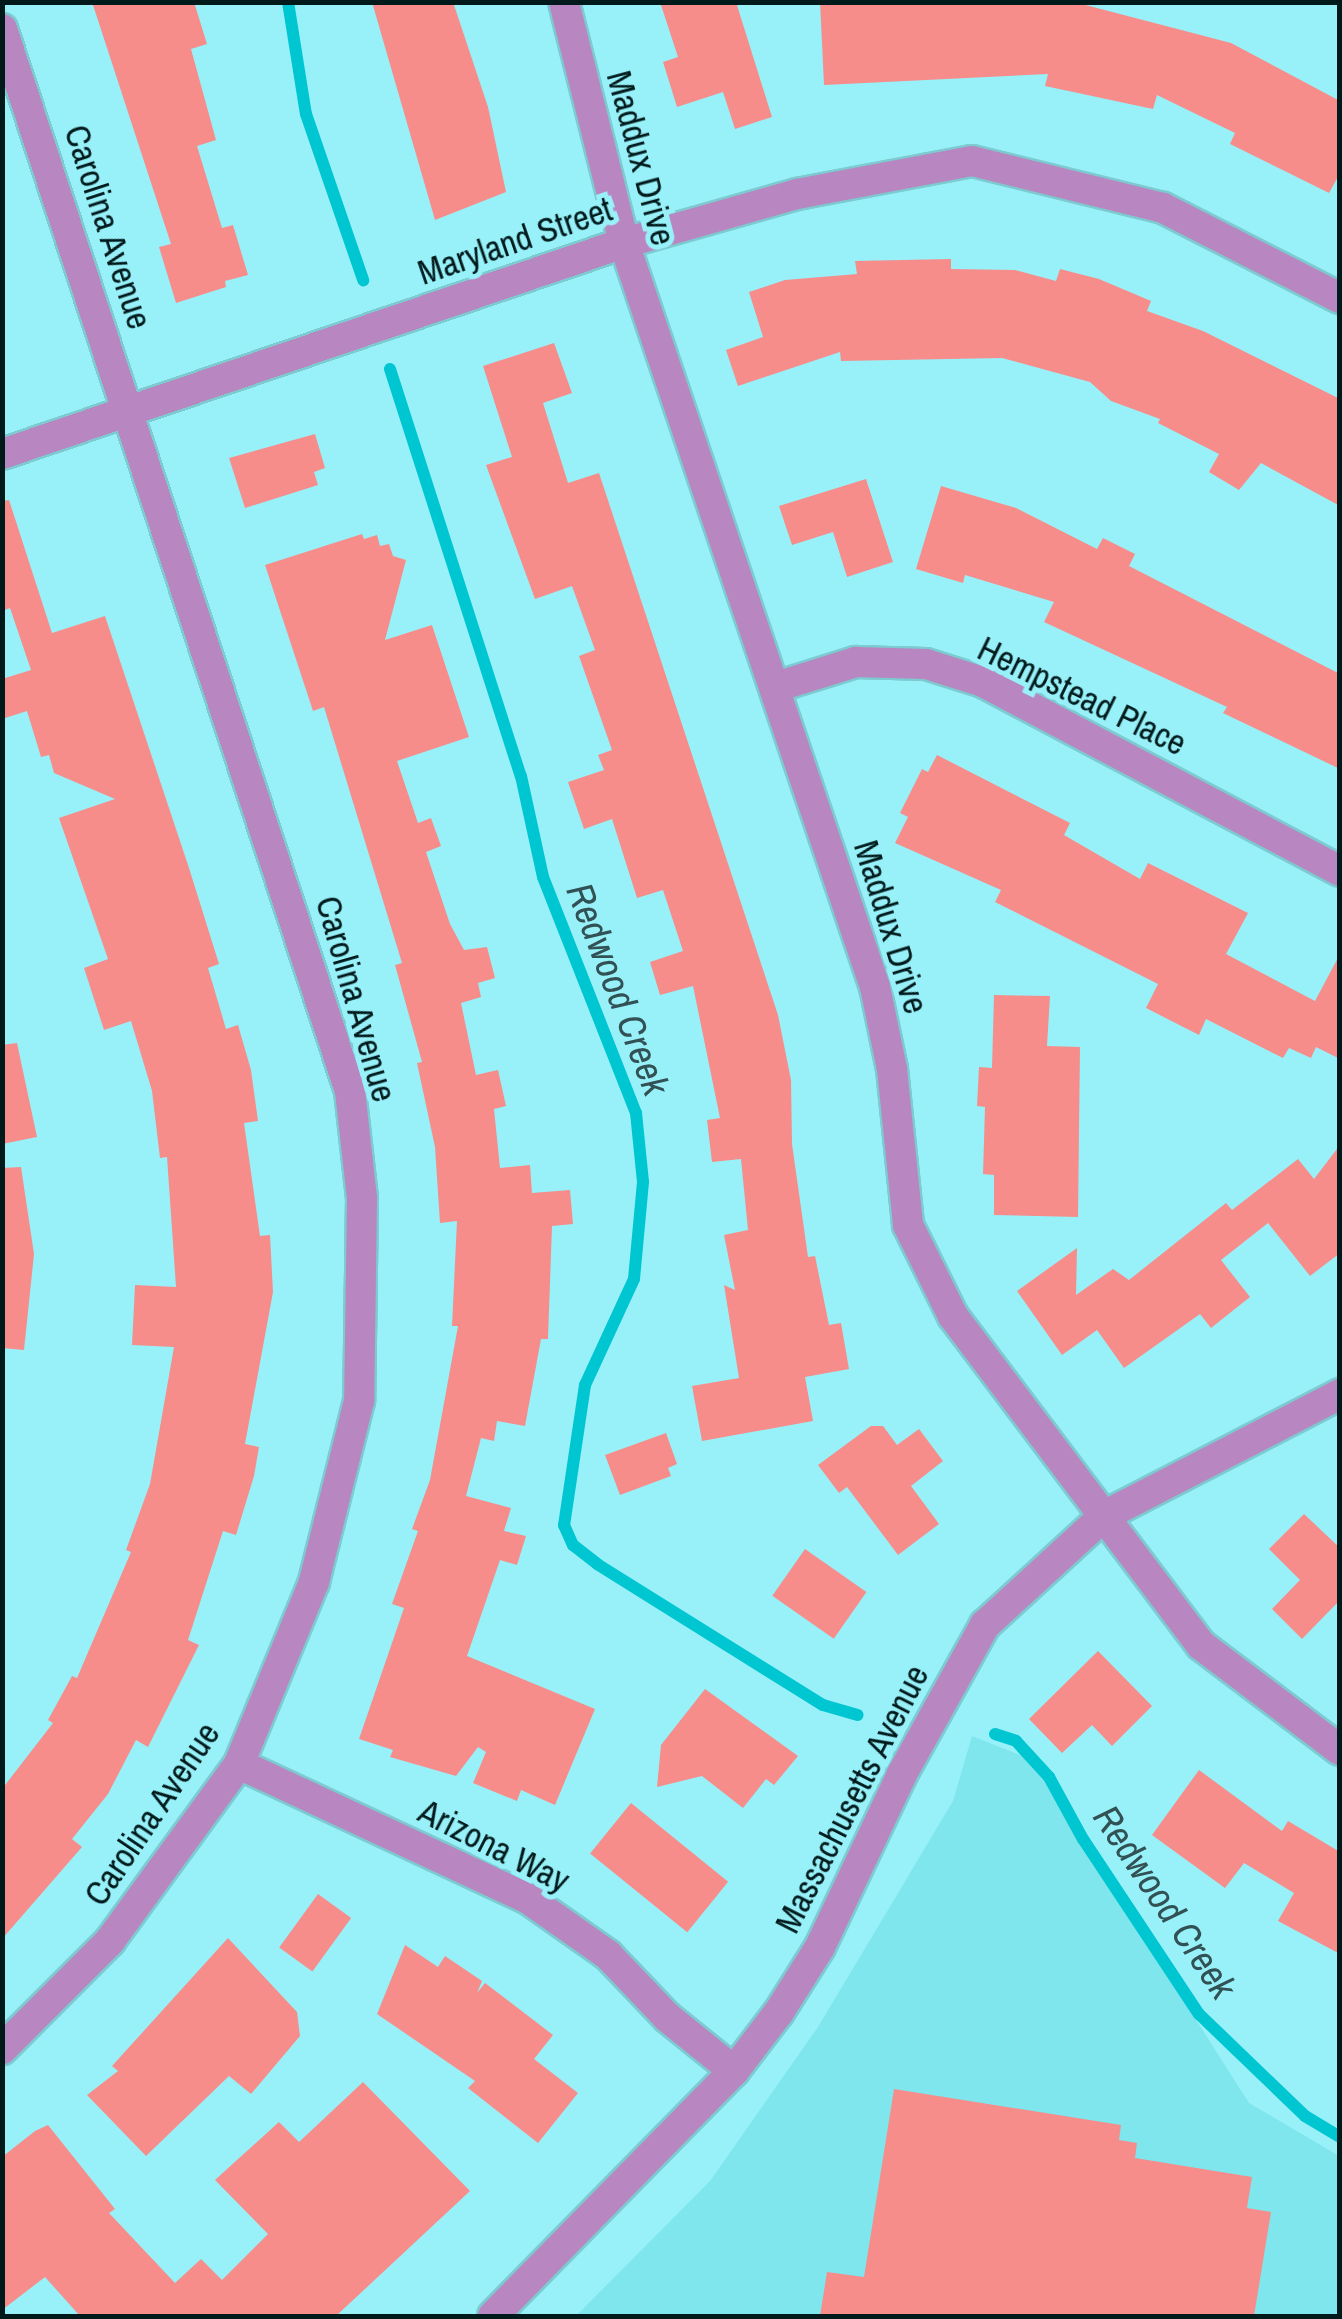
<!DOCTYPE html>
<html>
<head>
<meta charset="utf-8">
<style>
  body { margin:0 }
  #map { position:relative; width:1342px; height:2319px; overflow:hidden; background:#98f1f9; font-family:"Archivo Narrow",sans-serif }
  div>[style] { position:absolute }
  .built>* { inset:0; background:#7fe6ee }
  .stream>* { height:12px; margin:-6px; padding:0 6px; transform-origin:6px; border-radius:6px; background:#00c6d2 }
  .building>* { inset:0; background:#f68d8a; transform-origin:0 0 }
  .roads { filter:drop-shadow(2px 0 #7dcad1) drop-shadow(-2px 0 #7dcad1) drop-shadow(0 2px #7dcad1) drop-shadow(0 -2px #7dcad1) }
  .minor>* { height:30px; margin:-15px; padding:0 15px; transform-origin:15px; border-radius:15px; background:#b886c0 }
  span { translate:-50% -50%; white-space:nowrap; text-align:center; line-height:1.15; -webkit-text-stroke:10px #98f1f9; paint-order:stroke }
  .street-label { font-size:35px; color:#001a1c }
  .water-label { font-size:38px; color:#315154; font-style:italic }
  .frame { position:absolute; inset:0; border:5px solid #001a1c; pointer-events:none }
</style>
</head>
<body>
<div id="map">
  <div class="built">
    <div style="clip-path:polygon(972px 1736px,1030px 1759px,1249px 2103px,1339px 2156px,1339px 2316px,576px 2316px,710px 2181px,818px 2027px,953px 1801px)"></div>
  </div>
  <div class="stream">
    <div style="left:288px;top:2px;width:113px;rotate:80.9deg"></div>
    <div style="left:306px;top:114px;width:176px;rotate:71deg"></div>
    <div style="left:390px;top:369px;width:428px;rotate:72.2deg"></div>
    <div style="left:521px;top:776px;width:103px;rotate:77.7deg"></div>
    <div style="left:543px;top:877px;width:254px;rotate:68.5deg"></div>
    <div style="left:636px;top:1113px;width:69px;rotate:84.2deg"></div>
    <div style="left:643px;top:1182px;width:97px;rotate:95.3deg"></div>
    <div style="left:634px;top:1279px;width:117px;rotate:114.8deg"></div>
    <div style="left:585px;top:1385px;width:142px;rotate:98.5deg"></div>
    <div style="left:564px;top:1525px;width:22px;rotate:66deg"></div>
    <div style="left:573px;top:1545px;width:31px;rotate:38deg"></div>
    <div style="left:597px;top:1564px;width:266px;rotate:32deg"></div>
    <div style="left:823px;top:1705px;width:36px;rotate:16deg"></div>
    <div style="left:995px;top:1734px;width:22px;rotate:18deg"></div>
    <div style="left:1016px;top:1741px;width:49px;rotate:47.5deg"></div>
    <div style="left:1049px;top:1777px;width:71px;rotate:61.3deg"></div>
    <div style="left:1083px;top:1839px;width:210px;rotate:56.5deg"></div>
    <div style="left:1199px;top:2014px;width:147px;rotate:43.9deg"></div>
    <div style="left:1305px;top:2116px;width:41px;rotate:31deg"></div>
  </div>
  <div class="building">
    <div style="clip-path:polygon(92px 2px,194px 2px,207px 44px,191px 49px,216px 140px,197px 146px,222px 228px,233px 225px,248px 275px,225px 281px,226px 287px,176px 303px,159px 247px,171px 244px)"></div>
    <div style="clip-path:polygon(372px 2px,453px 2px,488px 107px,506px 192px,435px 220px)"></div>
    <div style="clip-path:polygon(660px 2px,736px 2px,772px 117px,735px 129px,723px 92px,677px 107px,663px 62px,678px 57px)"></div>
    <div style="clip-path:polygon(820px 2px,1074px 2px,1231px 43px,1340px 101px,1340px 173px,1329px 193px,1230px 144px,1235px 133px,1157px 95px,1153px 109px,1045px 86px,1048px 74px,824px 85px)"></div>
    <div style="clip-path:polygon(951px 259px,951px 269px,1015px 270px,1056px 281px,1060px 269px,1099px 279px,1151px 301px,1147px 311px,1203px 331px,1340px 399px,1340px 506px,1261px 463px,1239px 490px,1209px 472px,1219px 454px,1158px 423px,1160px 419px,1111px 401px,1090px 382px,1002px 358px,841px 361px,840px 352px,738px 386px,726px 350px,763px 337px,749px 292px,785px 280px,857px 274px,855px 261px)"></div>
    <div style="clip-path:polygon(554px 343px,572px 393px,543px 403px,568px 483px,599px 473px,778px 1015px,791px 1080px,792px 1144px,808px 1257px,815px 1256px,829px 1325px,841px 1323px,849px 1369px,805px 1377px,813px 1421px,702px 1441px,692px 1386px,739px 1378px,724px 1285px,735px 1290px,724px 1235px,748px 1230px,741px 1159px,712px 1162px,707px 1120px,720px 1118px,693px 986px,660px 995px,650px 962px,683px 951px,663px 890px,637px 898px,612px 819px,584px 829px,568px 782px,604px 770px,598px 755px,612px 750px,579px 656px,595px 650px,572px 586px,535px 599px,486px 465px,512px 457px,483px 366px)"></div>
    <div style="clip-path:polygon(315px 434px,325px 468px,314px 472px,318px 485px,245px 508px,229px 458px)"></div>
    <div style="clip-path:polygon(866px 479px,893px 562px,847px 577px,833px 532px,792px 545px,779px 506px)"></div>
    <div style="clip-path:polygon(941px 486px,1016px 508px,1097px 549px,1103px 538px,1135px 554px,1129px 566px,1340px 674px,1340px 769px,1223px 713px,1227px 707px,1044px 622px,1054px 602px,965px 575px,963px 583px,916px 569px)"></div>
    <div style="clip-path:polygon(9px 500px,52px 633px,105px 616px,189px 868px,219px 964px,208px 968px,226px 1029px,238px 1025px,251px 1070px,258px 1121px,244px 1123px,260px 1236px,270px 1235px,273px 1292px,245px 1444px,259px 1447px,254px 1476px,236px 1535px,223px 1531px,188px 1640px,199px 1645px,148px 1747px,136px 1740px,108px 1794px,72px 1839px,82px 1847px,2px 1939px,2px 1789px,53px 1723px,48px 1720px,72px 1676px,77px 1678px,131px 1552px,126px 1550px,150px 1484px,174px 1347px,132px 1345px,135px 1285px,176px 1287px,167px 1157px,160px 1158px,152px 1091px,131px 1021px,104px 1030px,84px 968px,108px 959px,59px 818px,115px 799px,54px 773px,49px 755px,41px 757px,27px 711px,2px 719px,2px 679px,31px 670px,10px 608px,2px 611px,2px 501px)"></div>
    <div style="clip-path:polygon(362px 534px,364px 539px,377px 535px,380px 546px,389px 544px,393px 556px,406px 560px,385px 640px,432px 625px,469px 737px,397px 761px,418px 823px,431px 818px,441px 846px,426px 852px,450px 924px,464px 950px,487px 947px,495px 978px,478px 983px,481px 997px,461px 1003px,476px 1075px,498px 1070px,506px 1106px,494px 1109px,500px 1168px,530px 1165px,532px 1193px,570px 1190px,573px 1224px,552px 1226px,548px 1339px,541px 1339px,525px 1426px,497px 1421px,494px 1441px,481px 1438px,466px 1496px,511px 1508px,504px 1531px,526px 1536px,517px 1565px,500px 1560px,467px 1656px,595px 1709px,555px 1805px,521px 1790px,517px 1801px,473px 1783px,486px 1752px,478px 1747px,456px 1776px,390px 1757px,393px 1750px,359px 1739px,404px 1608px,392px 1604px,418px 1531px,412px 1529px,430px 1480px,458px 1326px,452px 1326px,457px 1221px,440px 1223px,435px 1147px,417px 1063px,422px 1062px,395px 965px,402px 963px,324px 707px,313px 711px,265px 565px)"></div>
    <div style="clip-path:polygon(937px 755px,1070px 823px,1064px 835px,1140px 879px,1148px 863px,1248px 913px,1226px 954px,1315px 1001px,1340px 954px,1340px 1059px,1316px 1047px,1311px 1058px,1289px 1048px,1283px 1058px,1206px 1019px,1199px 1035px,1146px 1008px,1158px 984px,995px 902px,1001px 890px,895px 843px,908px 817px,900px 813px,922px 769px,928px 772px)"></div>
    <div style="clip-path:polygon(994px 995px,1050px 996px,1047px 1046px,1080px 1047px,1078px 1217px,994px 1215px,994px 1175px,983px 1174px,985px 1107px,977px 1106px,979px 1067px,992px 1068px)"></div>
    <div style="clip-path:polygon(17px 1043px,37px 1137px,2px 1144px,2px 1045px)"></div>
    <div style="clip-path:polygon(1340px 1145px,1340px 1253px,1310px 1276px,1268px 1223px,1221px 1260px,1250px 1297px,1211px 1328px,1200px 1314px,1124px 1368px,1097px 1330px,1062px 1355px,1017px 1291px,1077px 1248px,1076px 1295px,1113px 1269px,1129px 1280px,1226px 1203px,1232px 1210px,1298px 1159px,1314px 1179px)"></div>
    <div style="clip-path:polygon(21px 1167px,34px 1254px,24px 1350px,2px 1348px,2px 1168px)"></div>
    <div style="clip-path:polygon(871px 1426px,883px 1426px,897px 1445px,919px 1429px,943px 1461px,911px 1486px,939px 1524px,898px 1555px,847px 1487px,839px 1493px,818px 1465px)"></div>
    <div style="clip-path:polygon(666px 1433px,677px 1464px,668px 1468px,671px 1476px,620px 1495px,605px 1455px)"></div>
    <div style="clip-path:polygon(1304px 1514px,1340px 1548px,1340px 1600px,1302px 1639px,1272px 1609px,1300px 1580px,1269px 1549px)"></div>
    <div style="left:805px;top:1549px;width:75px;height:57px;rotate:35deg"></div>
    <div style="clip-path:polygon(1098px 1651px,1152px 1706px,1112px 1746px,1092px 1725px,1062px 1753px,1029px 1719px)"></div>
    <div style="clip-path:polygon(705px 1689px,798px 1756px,774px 1785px,766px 1779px,743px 1808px,702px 1776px,657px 1787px,661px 1745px)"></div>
    <div style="clip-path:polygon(1199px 1770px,1282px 1831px,1288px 1821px,1340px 1852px,1340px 1954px,1278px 1921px,1294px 1893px,1244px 1863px,1225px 1888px,1152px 1835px)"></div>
    <div style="left:631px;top:1803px;width:125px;height:65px;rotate:39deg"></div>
    <div style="left:318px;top:1894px;width:41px;height:66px;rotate:36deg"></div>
    <div style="clip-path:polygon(228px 1938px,297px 2012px,300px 2036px,251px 2094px,229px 2076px,146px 2156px,87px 2095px,118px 2071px,112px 2066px)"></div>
    <div style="clip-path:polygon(405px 1945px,438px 1967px,445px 1956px,482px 1981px,477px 1993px,485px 1983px,553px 2035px,534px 2059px,578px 2093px,538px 2143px,468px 2088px,475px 2081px,377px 2014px)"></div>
    <div style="clip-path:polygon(363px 2082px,470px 2191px,336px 2316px,80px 2316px,45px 2277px,2px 2310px,2px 2157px,35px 2131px,48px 2125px,115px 2209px,109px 2213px,175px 2283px,201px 2259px,222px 2280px,268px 2234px,215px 2180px,279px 2122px,299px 2142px)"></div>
    <div style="clip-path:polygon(894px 2089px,1121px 2125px,1119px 2140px,1137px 2143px,1135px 2158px,1252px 2177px,1247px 2208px,1271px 2212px,1254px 2316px,820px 2316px,827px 2272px,864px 2277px)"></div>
  </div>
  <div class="roads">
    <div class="minor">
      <div style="left:564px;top:2px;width:248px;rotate:76deg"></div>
      <div style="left:624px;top:243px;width:785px;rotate:71.36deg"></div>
      <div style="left:875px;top:987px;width:84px;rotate:78.3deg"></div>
      <div style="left:892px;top:1069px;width:157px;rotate:84.1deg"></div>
      <div style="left:908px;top:1225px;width:102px;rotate:63.7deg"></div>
      <div style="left:953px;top:1316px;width:412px;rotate:53deg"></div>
      <div style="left:1201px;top:1645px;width:174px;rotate:37.1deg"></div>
      <div style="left:2px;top:29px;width:1118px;rotate:71.86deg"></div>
      <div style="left:350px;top:1091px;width:108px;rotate:83.6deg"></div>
      <div style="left:362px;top:1198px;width:203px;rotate:90.8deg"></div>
      <div style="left:359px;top:1401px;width:187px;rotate:104deg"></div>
      <div style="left:314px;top:1582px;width:197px;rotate:112.4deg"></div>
      <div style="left:239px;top:1764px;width:219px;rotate:126.1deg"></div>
      <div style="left:110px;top:1941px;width:153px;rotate:135deg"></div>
      <div style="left:2px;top:454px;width:657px;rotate:-18.74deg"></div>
      <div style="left:624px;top:243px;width:180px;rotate:-15.8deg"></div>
      <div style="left:797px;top:194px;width:178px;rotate:-10.7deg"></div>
      <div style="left:972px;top:161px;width:197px;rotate:13.8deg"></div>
      <div style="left:1163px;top:208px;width:199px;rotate:27deg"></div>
      <div style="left:776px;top:687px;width:84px;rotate:-17.4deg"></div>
      <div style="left:856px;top:662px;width:70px;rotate:1.6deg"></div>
      <div style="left:926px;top:664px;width:60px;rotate:17.5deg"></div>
      <div style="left:983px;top:682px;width:404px;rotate:27.9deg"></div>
      <div style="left:239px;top:1764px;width:318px;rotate:25deg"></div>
      <div style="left:527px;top:1898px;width:99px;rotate:35.1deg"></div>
      <div style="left:608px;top:1955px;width:86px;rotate:46.4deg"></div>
      <div style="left:667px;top:2017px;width:86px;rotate:38.9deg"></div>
      <div style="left:493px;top:2316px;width:344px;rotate:-45.5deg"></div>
      <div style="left:734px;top:2071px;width:74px;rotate:-52.7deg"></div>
      <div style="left:779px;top:2012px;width:77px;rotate:-57.8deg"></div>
      <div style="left:820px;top:1947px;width:191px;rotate:-64.6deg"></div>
      <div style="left:902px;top:1774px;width:171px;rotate:-60.9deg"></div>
      <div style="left:985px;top:1625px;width:161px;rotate:-42.5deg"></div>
      <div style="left:1104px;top:1516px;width:266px;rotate:-27.3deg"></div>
    </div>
  </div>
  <div class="street-label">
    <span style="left:641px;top:158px;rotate:75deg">Maddux Drive</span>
    <span style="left:108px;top:227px;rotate:72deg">Carolina Avenue</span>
    <span style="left:515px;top:241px;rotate:-19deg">Maryland Street</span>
    <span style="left:1082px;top:696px;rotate:26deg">Hempstead Place</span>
    <span style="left:891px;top:927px;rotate:73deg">Maddux Drive</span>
    <span style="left:356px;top:999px;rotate:74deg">Carolina Avenue</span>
    <span style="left:852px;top:1799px;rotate:-63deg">Massachusetts Avenue</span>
    <span style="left:152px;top:1814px;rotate:-56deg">Carolina Avenue</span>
    <span style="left:494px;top:1846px;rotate:27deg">Arizona Way</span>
  </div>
  <div class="water-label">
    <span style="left:618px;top:989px;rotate:69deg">Redwood Creek</span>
    <span style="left:1165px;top:1902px;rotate:56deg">Redwood Creek</span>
  </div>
  <div class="frame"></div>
</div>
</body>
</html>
